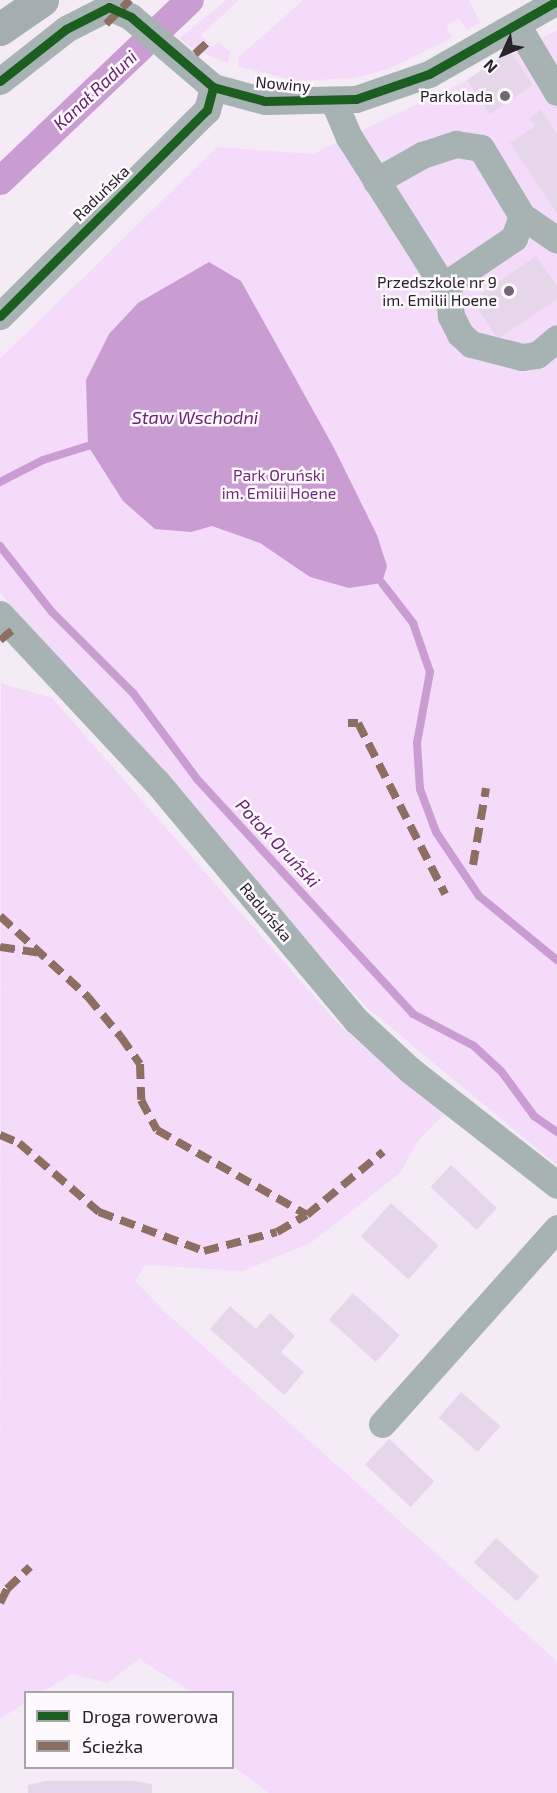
<!DOCTYPE html>
<html>
<head>
<meta charset="utf-8">
<style>
  body { margin:0 }
  #map { position:relative; width:557px; height:1793px; overflow:hidden; background:#f4ebf6; font-family:"Exo 2",sans-serif }
  div>[style] { position:absolute }
  .green>* { inset:0; background:#f4dbf9 }
  .water>* { inset:0; background:#c99cd2 }
  .stream>* { height:8px; margin:-4px; padding:0 4px; transform-origin:4px; border-radius:4px; background:#c99cd2 }
  .canal>* { height:28px; margin:-14px; padding:0 14px; transform-origin:14px; border-radius:14px; background:#c99cd2 }
  .building>* { inset:0; background:#e6d6ea; transform-origin:0 0 }
  .minor>* { height:27px; margin:-13.5px; padding:0 13.5px; transform-origin:13.5px; border-radius:13.5px; background:#a6b3b2 }
  .major>* { height:33px; margin:-16.5px; padding:0 16.5px; transform-origin:16.5px; border-radius:16.5px; background:#a4adaf }
  .quiet>* { height:8px; margin-top:-4px; transform-origin:0; background:repeating-linear-gradient(90deg,#8d6e63 0 15px,transparent 0 23px) }
  .cycleway>* { height:9px; margin:-4.5px; padding:0 4.5px; transform-origin:4.5px; border-radius:4.5px; background:#1b5e20 }
  .dots>* { width:16px; height:16px; translate:-50% -50%; box-sizing:border-box; border:3px solid #fdf9fd; border-radius:50% }
  span { translate:-50% -50%; white-space:nowrap; text-align:center; line-height:1.15; -webkit-text-stroke:5px #fdf9fd; paint-order:stroke }
  .street-label { font-size:16px; color:#282229 }
  .poi-label { font-size:16px; color:#282229 }
  .right { translate:-100% -50%; text-align:right }
  .park-label { font-size:16px; color:#722980 }
  .water-label { font-size:18px; color:#6b2179; font-style:italic }
  .legend { position:absolute; left:24px; top:1691px; width:210px; height:78px; box-sizing:border-box; background:#fdf9fd; border:2px solid #a8a3a8; margin:0; padding:8px 10px; list-style:none; font-size:18px; color:#282229 }
  .legend li { display:flex; align-items:center; gap:12px; height:30px }
  .legend b { width:30px; border:2px solid #a8a3a8 }
  .north { position:absolute; left:473px; top:24px; width:60px; height:60px; -webkit-text-stroke:4px #fdf9fd; paint-order:stroke; rotate:226deg; font-size:16px; font-weight:700; line-height:24px; text-align:center; color:#282229 }
  .north::after { content:''; display:block; margin:auto; width:21px; height:27px; background:#282229; clip-path:polygon(50% 0,100% 100%,50% 72%,0 100%) }
</style>
</head>
<body>
<div id="map">
  <div class="green">
    <div style="clip-path:polygon(226px 0,239px 0,201px 35px,212px 47px,219px 43px,230px 52px,228px 63px,191px 48px,180px 38px)"></div>
    <div style="clip-path:polygon(303px 0,469px 0,480px 23px,466px 30px,459px 18px,446px 26px,452px 38px,391px 68px,354px 78px,296px 81px,238px 66px,239px 57px)"></div>
    <div style="clip-path:polygon(557px 30px,557px 1165px,366px 1007px,0 593px,0 359px,217px 147px,313px 154px,467px 80px)"></div>
    <div style="clip-path:polygon(1px 683px,52px 698px,341px 1027px,444px 1114px,417px 1142px,400px 1173px,312px 1242px,243px 1271px,145px 1265px,135px 1281px,167px 1314px,557px 1661px,557px 1793px,269px 1793px,233px 1766px,232px 1692px,192px 1692px,139px 1659px,108px 1683px,72px 1674px,42px 1692px,26px 1692px,25px 1703px,0 1719px)"></div>
  </div>
  <div class="water">
    <div style="clip-path:polygon(209px 262px,241px 281px,333px 446px,377px 535px,387px 566px,382px 583px,349px 588px,310px 577px,260px 543px,212px 526px,191px 532px,155px 529px,123px 501px,88px 446px,86px 380px,109px 334px,138px 303px)"></div>
  </div>
  <div class="stream">
    <div style="left:0;top:482px;width:48px;rotate:-27.1deg"></div>
    <div style="left:43px;top:460px;width:47px;rotate:-17.3deg"></div>
    <div style="left:0;top:546px;width:84px;rotate:51.8deg"></div>
    <div style="left:52px;top:612px;width:115px;rotate:45deg"></div>
    <div style="left:133px;top:693px;width:107px;rotate:53.3deg"></div>
    <div style="left:197px;top:779px;width:319px;rotate:47.4deg"></div>
    <div style="left:413px;top:1014px;width:69px;rotate:27.7deg"></div>
    <div style="left:474px;top:1046px;width:37px;rotate:43deg"></div>
    <div style="left:501px;top:1071px;width:56px;rotate:53.7deg"></div>
    <div style="left:534px;top:1116px;width:28px;rotate:35deg"></div>
    <div style="left:382px;top:583px;width:51px;rotate:52.2deg"></div>
    <div style="left:413px;top:623px;width:52px;rotate:70.9deg"></div>
    <div style="left:430px;top:672px;width:72px;rotate:100.4deg"></div>
    <div style="left:417px;top:743px;width:46px;rotate:86.3deg"></div>
    <div style="left:420px;top:789px;width:46px;rotate:69.6deg"></div>
    <div style="left:436px;top:832px;width:77px;rotate:56.1deg"></div>
    <div style="left:479px;top:896px;width:101px;rotate:39.4deg"></div>
  </div>
  <div class="canal">
    <div style="left:0;top:181px;width:262px;rotate:-43.6deg"></div>
  </div>
  <div class="building">
    <div style="left:510px;top:51px;width:41px;height:52px;rotate:56deg"></div>
    <div style="clip-path:polygon(541px 110px,557px 134px,557px 213px,510px 143px,535px 126px,529px 118px)"></div>
    <div style="clip-path:polygon(536px 256px,557px 286px,557px 299px,498px 339px,472px 300px)"></div>
    <div style="left:451px;top:1165px;width:63px;height:30px;rotate:43deg"></div>
    <div style="left:391px;top:1203px;width:64px;height:45px;rotate:42deg"></div>
    <div style="left:353px;top:1293px;width:63px;height:36px;rotate:42deg"></div>
    <div style="clip-path:polygon(230px 1306px,256px 1329px,270px 1313px,295px 1336px,281px 1352px,304px 1372px,284px 1395px,210px 1329px)"></div>
    <div style="left:461px;top:1392px;width:52px;height:34px;rotate:41deg"></div>
    <div style="left:389px;top:1439px;width:62px;height:35px;rotate:43deg"></div>
    <div style="left:496px;top:1538px;width:58px;height:33px;rotate:42deg"></div>
    <div style="clip-path:polygon(46px 1781px,134px 1781px,152px 1784px,152px 1793px,28px 1793px,28px 1785px)"></div>
  </div>
  <div class="minor">
    <div style="left:517px;top:25px;width:78px;rotate:59.2deg"></div>
    <div style="left:0;top:81px;width:84px;rotate:-38.2deg"></div>
    <div style="left:66px;top:29px;width:48px;rotate:-27.1deg"></div>
    <div style="left:109px;top:7px;width:24px;rotate:24deg"></div>
    <div style="left:131px;top:17px;width:108px;rotate:40.5deg"></div>
    <div style="left:213px;top:87px;width:54px;rotate:15.1deg"></div>
    <div style="left:265px;top:101px;width:91px;rotate:-1.3deg"></div>
    <div style="left:356px;top:99px;width:77px;rotate:-18.9deg"></div>
    <div style="left:429px;top:74px;width:147px;rotate:-29.7deg"></div>
    <div style="left:334px;top:102px;width:38px;rotate:67deg"></div>
    <div style="left:349px;top:137px;width:187px;rotate:57.7deg"></div>
    <div style="left:449px;top:295px;width:21px;rotate:85deg"></div>
    <div style="left:451px;top:316px;width:20px;rotate:63deg"></div>
    <div style="left:460px;top:334px;width:15px;rotate:42deg"></div>
    <div style="left:471px;top:344px;width:53px;rotate:14.3deg"></div>
    <div style="left:522px;top:357px;width:15px;rotate:-8deg"></div>
    <div style="left:537px;top:355px;width:26px;rotate:-40deg"></div>
    <div style="left:376px;top:181px;width:53px;rotate:-29.5deg"></div>
    <div style="left:422px;top:155px;width:36px;rotate:-18deg"></div>
    <div style="left:456px;top:144px;width:25px;rotate:9deg"></div>
    <div style="left:481px;top:148px;width:79px;rotate:58.9deg"></div>
    <div style="left:522px;top:216px;width:42px;rotate:34.4deg"></div>
    <div style="left:443px;top:286px;width:86px;rotate:-34.1deg"></div>
    <div style="left:514px;top:238px;width:23px;rotate:-70deg"></div>
    <div style="left:0;top:316px;width:292px;rotate:-44.9deg"></div>
    <div style="left:207px;top:110px;width:24px;rotate:-75deg"></div>
    <div style="left:0;top:614px;width:229px;rotate:47deg"></div>
    <div style="left:156px;top:781px;width:312px;rotate:50.1deg"></div>
    <div style="left:356px;top:1020px;width:74px;rotate:42.8deg"></div>
    <div style="left:410px;top:1070px;width:187px;rotate:38deg"></div>
    <div style="left:382px;top:1424px;width:263px;rotate:-48.2deg"></div>
  </div>
  <div class="major">
    <div style="left:0;top:29px;width:51px;rotate:-34.6deg"></div>
  </div>
  <div class="quiet">
    <div style="left:106px;top:24px;width:34px;rotate:-45deg"></div>
    <div style="left:195px;top:54px;width:21px;rotate:-43deg"></div>
    <div style="left:0;top:640px;width:18px;rotate:-38deg"></div>
    <div style="left:348px;top:723px;width:10px"></div>
    <div style="left:358px;top:723px;width:192px;rotate:63deg"></div>
    <div style="left:473px;top:865px;width:78px;rotate:-80.4deg"></div>
    <div style="left:0;top:916px;width:120px;rotate:42.6deg"></div>
    <div style="left:88px;top:997px;width:52px;rotate:50.5deg"></div>
    <div style="left:121px;top:1037px;width:33px;rotate:55deg"></div>
    <div style="left:140px;top:1064px;width:36px;rotate:88deg"></div>
    <div style="left:141px;top:1100px;width:34px;rotate:62deg"></div>
    <div style="left:157px;top:1130px;width:172px;rotate:29.5deg"></div>
    <div style="left:0;top:947px;width:40px;rotate:8.5deg"></div>
    <div style="left:0;top:1135px;width:21px;rotate:23deg"></div>
    <div style="left:19px;top:1143px;width:106px;rotate:40.8deg"></div>
    <div style="left:99px;top:1212px;width:112px;rotate:20.4deg"></div>
    <div style="left:204px;top:1251px;width:75px;rotate:-14.6deg"></div>
    <div style="left:277px;top:1232px;width:34px;rotate:-30deg"></div>
    <div style="left:307px;top:1215px;width:99px;rotate:-39.7deg"></div>
    <div style="left:0;top:1603px;width:16px;rotate:-63deg"></div>
    <div style="left:7px;top:1589px;width:32px;rotate:-44deg"></div>
  </div>
  <div class="cycleway">
    <div style="left:0;top:81px;width:84px;rotate:-38.2deg"></div>
    <div style="left:66px;top:29px;width:48px;rotate:-27.1deg"></div>
    <div style="left:109px;top:7px;width:24px;rotate:24deg"></div>
    <div style="left:131px;top:17px;width:108px;rotate:40.5deg"></div>
    <div style="left:213px;top:87px;width:54px;rotate:15.1deg"></div>
    <div style="left:265px;top:101px;width:91px;rotate:-1.3deg"></div>
    <div style="left:356px;top:99px;width:77px;rotate:-18.9deg"></div>
    <div style="left:429px;top:74px;width:147px;rotate:-29.7deg"></div>
    <div style="left:0;top:316px;width:292px;rotate:-44.9deg"></div>
    <div style="left:207px;top:110px;width:24px;rotate:-75deg"></div>
  </div>
  <div class="dots">
    <div style="left:505px;top:96px;background:#6f6871"></div>
    <div style="left:509px;top:291px;background:#6f6871"></div>
  </div>
  <div class="street-label">
    <span style="left:283px;top:84px;rotate:5deg">Nowiny</span>
    <span style="left:101px;top:193px;rotate:-44deg">Raduńska</span>
    <span style="left:266px;top:912px;rotate:50deg">Raduńska</span>
  </div>
  <div class="poi-label">
    <span class="right" style="left:493px;top:96px">Parkolada</span>
    <span class="right" style="left:497px;top:291px">Przedszkole nr 9<br>im. Emilii Hoene</span>
  </div>
  <div class="park-label">
    <span style="left:279px;top:484px">Park Oruński<br>im. Emilii Hoene</span>
  </div>
  <div class="water-label">
    <span style="left:95px;top:90px;rotate:-43deg">Kanał Raduni</span>
    <span style="left:195px;top:417px">Staw Wschodni</span>
    <span style="left:278px;top:843px;rotate:47deg">Potok Oruński</span>
  </div>
  <ul class="legend">
  <li><b style="height:8px;background:#1b5e20"></b>Droga rowerowa</li>
  <li><b style="height:8px;background:#8d6e63"></b>Ścieżka</li>
  </ul>
  <div class="north">N</div>
</div>
</body>
</html>
